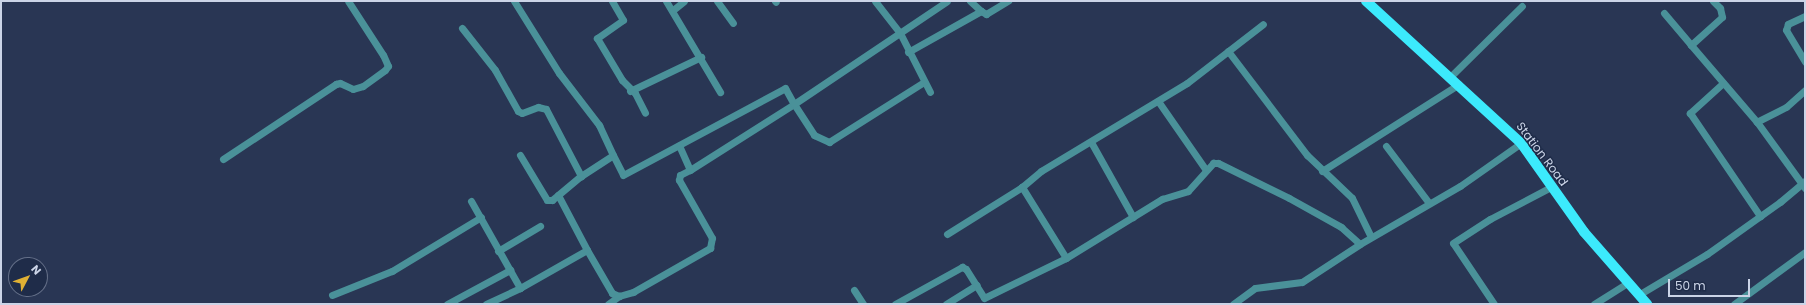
<!DOCTYPE html>
<html>
<head>
<meta charset="utf-8">
<style>
  body { margin:0 }
  #map { position:relative; width:1806px; height:305px; overflow:hidden; background:#293654; font-family:Poppins,sans-serif }
  div>[style] { position:absolute }
  .minor>* { height:7px; margin:-3.5px; padding:0 3.5px; transform-origin:3.5px; border-radius:3.5px; background:#4a9199 }
  .major>* { height:10px; margin:-5px; padding:0 5px; transform-origin:5px; border-radius:5px; background:#3ceafc }
  span { translate:-50% -50%; white-space:nowrap; text-align:center; line-height:1.15; -webkit-text-stroke:3px #1f2c49; paint-order:stroke }
  .street-label { font-size:12px; color:#cbd4e7 }
  .frame { position:absolute; inset:0; border:2px solid #cbd4e7; pointer-events:none }
  .north { position:absolute; left:8px; top:257px; width:40px; height:40px; box-sizing:border-box; background:#1f2c49; border:1px solid #646f88; border-radius:50%; rotate:49deg; font-size:11px; font-weight:700; line-height:16px; text-align:center; color:#cbd4e7 }
  .north::after { content:''; display:block; margin:auto; width:14px; height:18px; background:#e0b034; clip-path:polygon(50% 0,100% 100%,50% 72%,0 100%) }
  .scale { position:absolute; left:1668px; top:279px; width:82px; height:18px; box-sizing:border-box; border:2px solid #cbd4e7; border-top:0; padding-left:5px; font-size:12px; line-height:14px; white-space:nowrap; color:#cbd4e7; -webkit-text-stroke:3px #1f2c49; paint-order:stroke }
</style>
</head>
<body>
<div id="map">
  <div class="minor">
    <div style="left:514px;top:1px;width:85px;rotate:58deg"></div>
    <div style="left:559px;top:73px;width:66px;rotate:52.4deg"></div>
    <div style="left:599px;top:125px;width:33px;rotate:65deg"></div>
    <div style="left:612px;top:1px;width:22px;rotate:60deg"></div>
    <div style="left:623px;top:20px;width:32px;rotate:145deg"></div>
    <div style="left:597px;top:38px;width:49px;rotate:59.2deg"></div>
    <div style="left:622px;top:80px;width:18px;rotate:45deg"></div>
    <div style="left:635px;top:93px;width:22px;rotate:63deg"></div>
    <div style="left:666px;top:1px;width:106px;rotate:59.3deg"></div>
    <div style="left:717px;top:1px;width:27px;rotate:54deg"></div>
    <div style="left:775px;top:1px;width:1px;rotate:45deg"></div>
    <div style="left:875px;top:1px;width:41px;rotate:52deg"></div>
    <div style="left:900px;top:33px;width:66px;rotate:63deg"></div>
    <div style="left:970px;top:1px;width:15px;rotate:42deg"></div>
    <div style="left:1713px;top:1px;width:10px;rotate:45deg"></div>
    <div style="left:1720px;top:8px;width:9px;rotate:77deg"></div>
    <div style="left:1722px;top:17px;width:42px;rotate:137.9deg"></div>
    <div style="left:1691px;top:45px;width:101px;rotate:49.4deg"></div>
    <div style="left:673px;top:10px;width:14px;rotate:-39deg"></div>
    <div style="left:1664px;top:13px;width:42px;rotate:49.8deg"></div>
    <div style="left:1805px;top:16px;width:19px;rotate:155deg"></div>
    <div style="left:1788px;top:24px;width:6px;rotate:108deg"></div>
    <div style="left:1786px;top:30px;width:37px;rotate:59deg"></div>
    <div style="left:462px;top:28px;width:53px;rotate:51.8deg"></div>
    <div style="left:495px;top:70px;width:47px;rotate:60.7deg"></div>
    <div style="left:518px;top:111px;width:4px;rotate:27deg"></div>
    <div style="left:522px;top:113px;width:17px;rotate:-21deg"></div>
    <div style="left:538px;top:107px;width:8px;rotate:14deg"></div>
    <div style="left:546px;top:109px;width:76px;rotate:62.4deg"></div>
    <div style="left:1228px;top:51px;width:131px;rotate:52.8deg"></div>
    <div style="left:1307px;top:155px;width:62px;rotate:43.7deg"></div>
    <div style="left:1352px;top:198px;width:43px;rotate:64deg"></div>
    <div style="left:908px;top:52px;width:84px;rotate:-29.3deg"></div>
    <div style="left:981px;top:11px;width:6px;rotate:31deg"></div>
    <div style="left:986px;top:14px;width:26px;rotate:-31deg"></div>
    <div style="left:1450px;top:77px;width:101px;rotate:-44.6deg"></div>
    <div style="left:1723px;top:83px;width:45px;rotate:137.7deg"></div>
    <div style="left:1690px;top:113px;width:125px;rotate:55.8deg"></div>
    <div style="left:1805px;top:90px;width:25px;rotate:138deg"></div>
    <div style="left:1786px;top:107px;width:33px;rotate:153deg"></div>
    <div style="left:1757px;top:122px;width:82px;rotate:54deg"></div>
    <div style="left:630px;top:91px;width:79px;rotate:-25.6deg"></div>
    <div style="left:1158px;top:101px;width:84px;rotate:55.2deg"></div>
    <div style="left:1091px;top:142px;width:86px;rotate:60.8deg"></div>
    <div style="left:1386px;top:146px;width:71px;rotate:53deg"></div>
    <div style="left:520px;top:155px;width:52px;rotate:59deg"></div>
    <div style="left:547px;top:200px;width:5px"></div>
    <div style="left:552px;top:200px;width:8px;rotate:-40deg"></div>
    <div style="left:223px;top:159px;width:136px;rotate:-33.6deg"></div>
    <div style="left:336px;top:84px;width:4px;rotate:-14deg"></div>
    <div style="left:340px;top:83px;width:14px;rotate:25deg"></div>
    <div style="left:353px;top:89px;width:10px;rotate:-17deg"></div>
    <div style="left:363px;top:86px;width:27px;rotate:-36deg"></div>
    <div style="left:385px;top:70px;width:5px;rotate:-53deg"></div>
    <div style="left:388px;top:66px;width:12px;rotate:-114deg"></div>
    <div style="left:383px;top:55px;width:64px;rotate:-122.9deg"></div>
    <div style="left:690px;top:170px;width:123px;rotate:-32.4deg"></div>
    <div style="left:794px;top:104px;width:37px;rotate:57deg"></div>
    <div style="left:814px;top:135px;width:17px;rotate:25deg"></div>
    <div style="left:829px;top:142px;width:112px;rotate:-32.3deg"></div>
    <div style="left:1322px;top:171px;width:162px;rotate:-32.4deg"></div>
    <div style="left:471px;top:201px;width:100px;rotate:60.6deg"></div>
    <div style="left:947px;top:234px;width:89px;rotate:-32.1deg"></div>
    <div style="left:587px;top:250px;width:50px;rotate:59.8deg"></div>
    <div style="left:612px;top:293px;width:8px;rotate:23deg"></div>
    <div style="left:619px;top:296px;width:15px;rotate:-16deg"></div>
    <div style="left:633px;top:292px;width:89px;rotate:-29.7deg"></div>
    <div style="left:710px;top:248px;width:10px;rotate:-79deg"></div>
    <div style="left:712px;top:238px;width:67px;rotate:-119.6deg"></div>
    <div style="left:679px;top:180px;width:5px;rotate:-79deg"></div>
    <div style="left:680px;top:175px;width:11px;rotate:-27deg"></div>
    <div style="left:690px;top:170px;width:27px;rotate:-114deg"></div>
    <div style="left:498px;top:251px;width:49px;rotate:-30.8deg"></div>
    <div style="left:1066px;top:258px;width:84px;rotate:-121.8deg"></div>
    <div style="left:1022px;top:187px;width:25px;rotate:-40deg"></div>
    <div style="left:1041px;top:171px;width:170px;rotate:-31.1deg"></div>
    <div style="left:1187px;top:83px;width:96px;rotate:-37.8deg"></div>
    <div style="left:854px;top:290px;width:17px;rotate:57deg"></div>
    <div style="left:1640px;top:294px;width:78px;rotate:-30.8deg"></div>
    <div style="left:1707px;top:254px;width:90px;rotate:-35.5deg"></div>
    <div style="left:1780px;top:202px;width:33px;rotate:-40deg"></div>
    <div style="left:332px;top:295px;width:65px;rotate:-21.8deg"></div>
    <div style="left:392px;top:271px;width:104px;rotate:-31.2deg"></div>
    <div style="left:447px;top:304px;width:72px;rotate:-28.4deg"></div>
    <div style="left:486px;top:304px;width:38px;rotate:-25deg"></div>
    <div style="left:520px;top:288px;width:77px;rotate:-29.6deg"></div>
    <div style="left:587px;top:250px;width:62px;rotate:-117.8deg"></div>
    <div style="left:558px;top:195px;width:30px;rotate:-40deg"></div>
    <div style="left:581px;top:176px;width:38px;rotate:-33deg"></div>
    <div style="left:613px;top:155px;width:22px;rotate:63deg"></div>
    <div style="left:623px;top:175px;width:184px;rotate:-28.2deg"></div>
    <div style="left:785px;top:88px;width:18px;rotate:61deg"></div>
    <div style="left:794px;top:104px;width:184px;rotate:-33.9deg"></div>
    <div style="left:608px;top:304px;width:14px;rotate:-36deg"></div>
    <div style="left:895px;top:304px;width:77px;rotate:-28.9deg"></div>
    <div style="left:962px;top:267px;width:4px;rotate:27deg"></div>
    <div style="left:966px;top:269px;width:19px;rotate:58deg"></div>
    <div style="left:946px;top:304px;width:36px;rotate:-32deg"></div>
    <div style="left:976px;top:285px;width:15px;rotate:58deg"></div>
    <div style="left:984px;top:298px;width:91px;rotate:-26deg"></div>
    <div style="left:1066px;top:258px;width:113px;rotate:-31.6deg"></div>
    <div style="left:1162px;top:199px;width:27px;rotate:-17deg"></div>
    <div style="left:1188px;top:191px;width:38px;rotate:-48deg"></div>
    <div style="left:1213px;top:163px;width:5px"></div>
    <div style="left:1218px;top:163px;width:79px;rotate:26.2deg"></div>
    <div style="left:1289px;top:198px;width:60px;rotate:29.1deg"></div>
    <div style="left:1341px;top:227px;width:25px;rotate:42deg"></div>
    <div style="left:1360px;top:244px;width:116px;rotate:-30.1deg"></div>
    <div style="left:1460px;top:186px;width:75px;rotate:-35.2deg"></div>
    <div style="left:1233px;top:304px;width:27px;rotate:-36deg"></div>
    <div style="left:1255px;top:288px;width:47px;rotate:-7.3deg"></div>
    <div style="left:1302px;top:282px;width:69px;rotate:-33.2deg"></div>
    <div style="left:1494px;top:304px;width:73px;rotate:-123.9deg"></div>
    <div style="left:1453px;top:243px;width:44px;rotate:-33deg"></div>
    <div style="left:1490px;top:219px;width:69px;rotate:-27.7deg"></div>
    <div style="left:1594px;top:304px;width:41px;rotate:-32.2deg"></div>
    <div style="left:1734px;top:304px;width:88px;rotate:-36.2deg"></div>
  </div>
  <div class="major">
    <div style="left:1366px;top:1px;width:210px;rotate:42.5deg"></div>
    <div style="left:1521px;top:143px;width:109px;rotate:54.7deg"></div>
    <div style="left:1584px;top:232px;width:96px;rotate:48.8deg"></div>
  </div>
  <div class="street-label">
    <span style="left:1542px;top:154px;rotate:53deg">Station Road</span>
  </div>
  <div class="frame"></div>
  <div class="north">N</div>
  <div class="scale">50 m</div>
</div>
</body>
</html>
